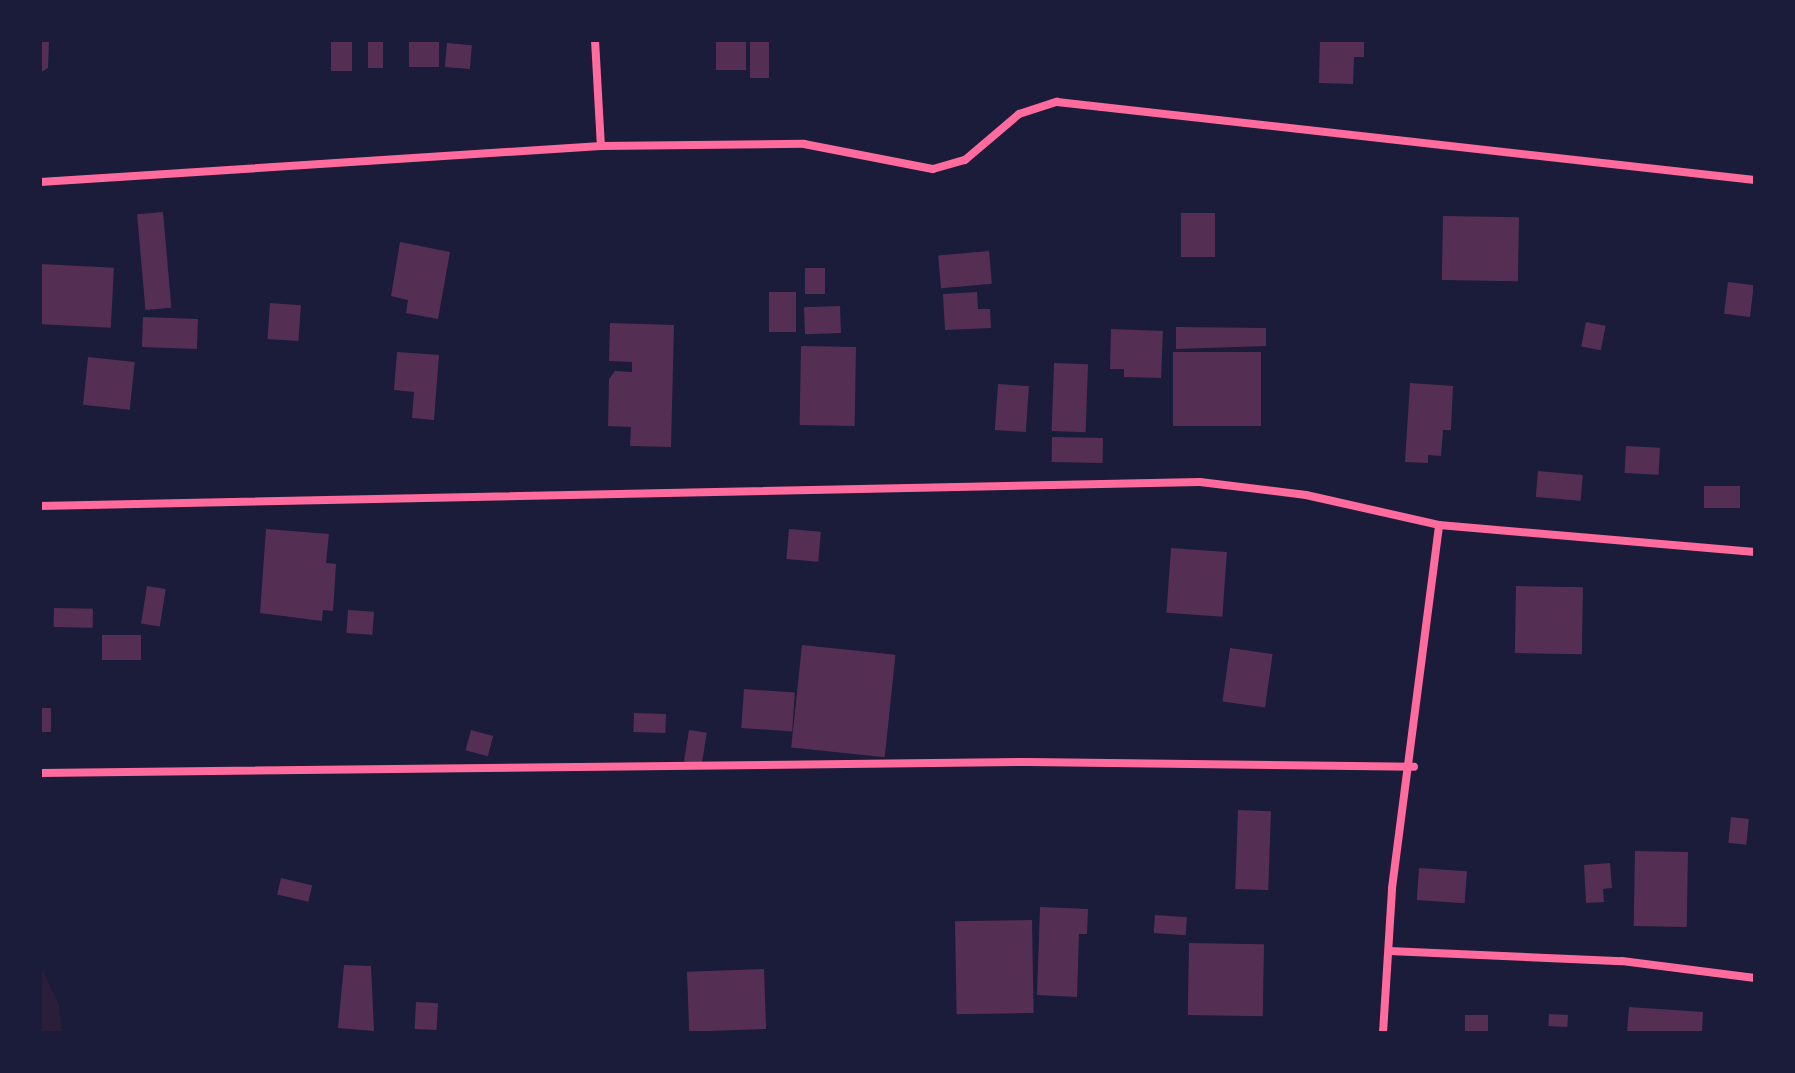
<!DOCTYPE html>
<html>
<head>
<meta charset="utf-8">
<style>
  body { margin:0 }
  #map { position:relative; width:1795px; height:1073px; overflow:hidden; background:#1b1b3a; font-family:"Exo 2",sans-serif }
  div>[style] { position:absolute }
  .green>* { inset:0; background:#2a1e3b }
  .building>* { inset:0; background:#542f53; transform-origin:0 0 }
  .minor>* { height:8px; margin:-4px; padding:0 4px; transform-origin:4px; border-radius:4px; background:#ff6b9d }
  span { translate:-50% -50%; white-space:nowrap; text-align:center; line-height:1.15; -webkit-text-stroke:6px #1b1b3a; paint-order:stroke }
  .frame { position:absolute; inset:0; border:42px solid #1b1b3a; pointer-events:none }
</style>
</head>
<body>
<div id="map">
  <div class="green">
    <div style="clip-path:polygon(40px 965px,59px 1005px,62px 1033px,40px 1033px)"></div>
  </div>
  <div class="building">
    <div style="clip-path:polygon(40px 40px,49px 40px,48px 68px,40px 73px)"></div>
    <div style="left:331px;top:40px;width:21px;height:31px"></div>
    <div style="left:368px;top:40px;width:15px;height:28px"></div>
    <div style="left:409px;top:40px;width:30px;height:27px"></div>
    <div style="left:716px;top:40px;width:30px;height:30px"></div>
    <div style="left:750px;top:40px;width:19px;height:38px"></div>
    <div style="clip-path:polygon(1320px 40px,1364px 40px,1364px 57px,1354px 57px,1353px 84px,1319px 83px)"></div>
    <div style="left:447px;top:43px;width:25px;height:24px;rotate:5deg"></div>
    <div style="left:163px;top:212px;width:96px;height:26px;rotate:85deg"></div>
    <div style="left:1181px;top:213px;width:34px;height:44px"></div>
    <div style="left:1443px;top:216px;width:76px;height:64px;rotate:1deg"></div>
    <div style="clip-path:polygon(400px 242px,450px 252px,438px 319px,406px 313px,408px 300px,391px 296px)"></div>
    <div style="left:989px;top:251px;width:33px;height:51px;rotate:85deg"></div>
    <div style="left:40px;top:264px;width:74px;height:60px;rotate:3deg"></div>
    <div style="left:805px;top:268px;width:20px;height:26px"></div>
    <div style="left:1728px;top:282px;width:26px;height:32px;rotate:7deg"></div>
    <div style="left:769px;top:292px;width:27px;height:40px"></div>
    <div style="clip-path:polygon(977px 292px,978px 309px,990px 309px,991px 328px,945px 330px,943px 294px)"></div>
    <div style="left:270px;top:303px;width:31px;height:36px;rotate:4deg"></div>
    <div style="left:840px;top:306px;width:27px;height:36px;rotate:88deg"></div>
    <div style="left:143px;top:317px;width:55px;height:30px;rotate:2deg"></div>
    <div style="left:1586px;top:322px;width:20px;height:25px;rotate:11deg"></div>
    <div style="clip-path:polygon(610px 323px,674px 325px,671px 447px,630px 446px,631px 427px,608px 426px,609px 379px,615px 371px,632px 372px,632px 362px,609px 361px)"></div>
    <div style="clip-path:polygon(1176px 327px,1266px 328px,1266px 346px,1176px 349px)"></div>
    <div style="clip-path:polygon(1111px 329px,1163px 331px,1161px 378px,1124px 377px,1124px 369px,1110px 369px)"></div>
    <div style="left:801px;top:346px;width:55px;height:79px;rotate:1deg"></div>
    <div style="clip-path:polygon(397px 352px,439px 355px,434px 420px,412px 418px,414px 392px,394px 390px)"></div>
    <div style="left:1261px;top:352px;width:74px;height:88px;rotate:90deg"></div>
    <div style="left:88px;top:357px;width:47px;height:48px;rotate:6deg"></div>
    <div style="left:1054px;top:363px;width:34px;height:68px;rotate:2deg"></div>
    <div style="clip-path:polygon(1410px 383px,1453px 386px,1451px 430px,1443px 430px,1441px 456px,1428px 455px,1428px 463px,1405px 462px)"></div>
    <div style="left:998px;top:384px;width:31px;height:46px;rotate:4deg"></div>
    <div style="left:1052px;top:437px;width:51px;height:25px;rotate:1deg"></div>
    <div style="left:1626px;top:446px;width:34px;height:27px;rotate:3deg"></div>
    <div style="left:1538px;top:471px;width:45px;height:26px;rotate:5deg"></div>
    <div style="left:1704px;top:486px;width:36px;height:22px"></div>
    <div style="clip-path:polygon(266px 529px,329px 534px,326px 563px,336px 564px,333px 611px,323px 610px,322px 621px,260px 613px)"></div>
    <div style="left:789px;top:529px;width:32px;height:30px;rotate:5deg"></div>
    <div style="left:1171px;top:548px;width:56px;height:65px;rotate:4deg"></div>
    <div style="left:147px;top:586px;width:19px;height:38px;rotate:9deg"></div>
    <div style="left:1516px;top:586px;width:67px;height:67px;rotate:1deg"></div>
    <div style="left:54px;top:608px;width:39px;height:19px;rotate:1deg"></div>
    <div style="left:348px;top:610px;width:26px;height:23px;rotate:4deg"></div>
    <div style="left:102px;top:635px;width:39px;height:25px"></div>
    <div style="left:802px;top:645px;width:94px;height:103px;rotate:6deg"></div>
    <div style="left:1230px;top:648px;width:43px;height:54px;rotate:8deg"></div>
    <div style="left:744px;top:689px;width:51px;height:39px;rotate:4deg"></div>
    <div style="left:40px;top:708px;width:11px;height:24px"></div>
    <div style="left:634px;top:713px;width:32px;height:19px;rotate:2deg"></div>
    <div style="left:471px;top:730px;width:23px;height:21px;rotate:15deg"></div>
    <div style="left:689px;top:730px;width:18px;height:32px;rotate:9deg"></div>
    <div style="left:1238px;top:810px;width:33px;height:79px;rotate:2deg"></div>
    <div style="left:1731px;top:817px;width:18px;height:26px;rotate:6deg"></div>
    <div style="left:1635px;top:851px;width:53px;height:75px;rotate:1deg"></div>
    <div style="clip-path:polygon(1610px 863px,1612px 888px,1603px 889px,1604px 902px,1586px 903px,1584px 865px)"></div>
    <div style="left:1419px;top:868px;width:48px;height:32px;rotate:4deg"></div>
    <div style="left:281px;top:878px;width:32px;height:17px;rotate:13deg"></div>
    <div style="clip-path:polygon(1040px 907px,1088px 909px,1087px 934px,1079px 934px,1077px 997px,1037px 995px)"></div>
    <div style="left:1155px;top:915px;width:32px;height:18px;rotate:4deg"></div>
    <div style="left:1032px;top:920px;width:93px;height:77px;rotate:89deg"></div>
    <div style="left:1189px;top:943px;width:75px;height:72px;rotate:1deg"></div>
    <div style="clip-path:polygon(344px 965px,371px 966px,374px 1031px,338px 1028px)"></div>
    <div style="left:764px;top:969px;width:60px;height:77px;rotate:88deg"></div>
    <div style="left:416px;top:1002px;width:22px;height:27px;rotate:3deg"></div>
    <div style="clip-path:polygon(1629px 1007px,1703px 1012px,1702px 1033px,1627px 1033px)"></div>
    <div style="left:1549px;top:1014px;width:19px;height:12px;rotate:3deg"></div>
    <div style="left:1488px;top:1015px;width:18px;height:23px;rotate:90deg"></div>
  </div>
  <div class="minor">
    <div style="left:595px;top:40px;width:106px;rotate:86.8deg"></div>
    <div style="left:40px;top:182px;width:562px;rotate:-3.67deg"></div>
    <div style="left:601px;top:146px;width:203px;rotate:-0.6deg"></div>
    <div style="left:804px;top:144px;width:131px;rotate:11deg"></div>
    <div style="left:933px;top:169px;width:33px;rotate:-16deg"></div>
    <div style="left:965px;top:160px;width:71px;rotate:-40.4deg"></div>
    <div style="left:1019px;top:114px;width:40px;rotate:-18deg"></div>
    <div style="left:1057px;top:102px;width:702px;rotate:6.38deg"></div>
    <div style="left:40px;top:506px;width:1160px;rotate:-1.19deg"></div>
    <div style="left:1200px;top:482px;width:107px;rotate:7deg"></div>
    <div style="left:1306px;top:495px;width:136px;rotate:12.7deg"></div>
    <div style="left:1439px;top:525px;width:317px;rotate:4.9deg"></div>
    <div style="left:40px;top:773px;width:988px;rotate:-0.64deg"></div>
    <div style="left:1028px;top:762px;width:386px;rotate:0.7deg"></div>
    <div style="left:1389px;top:951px;width:233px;rotate:2.5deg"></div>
    <div style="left:1622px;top:961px;width:134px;rotate:7.3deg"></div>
    <div style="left:1383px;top:1033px;width:145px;rotate:-86.4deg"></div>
    <div style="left:1392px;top:888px;width:366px;rotate:-82.6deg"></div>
  </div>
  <div class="frame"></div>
</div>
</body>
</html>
